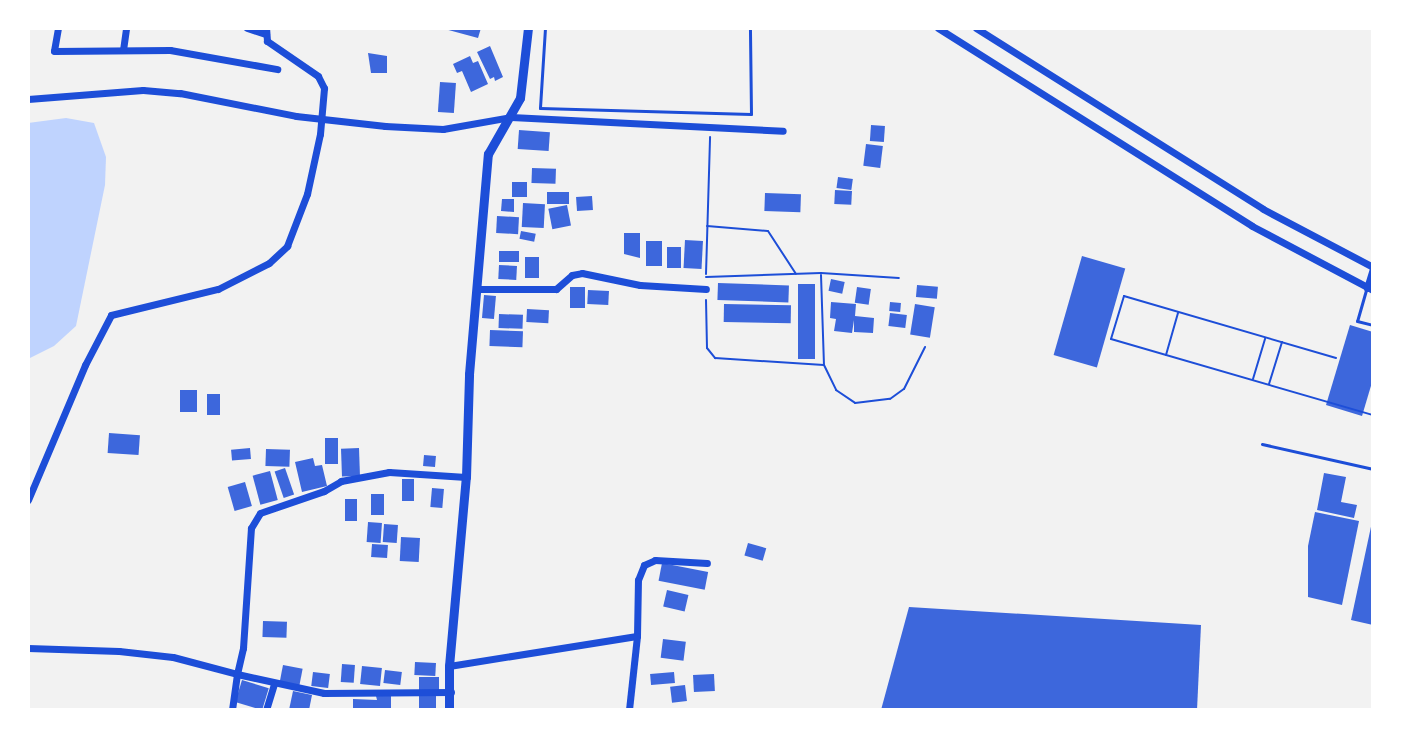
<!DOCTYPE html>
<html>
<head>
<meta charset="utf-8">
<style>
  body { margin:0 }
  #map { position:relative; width:1401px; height:738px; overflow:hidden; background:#f2f2f2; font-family:Commissioner,sans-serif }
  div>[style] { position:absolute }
  .water>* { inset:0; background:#bfd3fe }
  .building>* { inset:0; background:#3d67dc; transform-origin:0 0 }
  .path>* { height:2px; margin:-1px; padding:0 1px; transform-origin:1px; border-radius:1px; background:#1d4ed8 }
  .service>* { height:3px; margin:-1.5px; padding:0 1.5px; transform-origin:1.5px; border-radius:1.5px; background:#1d4ed8 }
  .minor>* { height:7px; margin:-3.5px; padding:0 3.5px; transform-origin:3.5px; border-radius:3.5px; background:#1d4ed8 }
  .tertiary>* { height:9px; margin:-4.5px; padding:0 4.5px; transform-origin:4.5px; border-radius:4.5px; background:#1d4ed8 }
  span { translate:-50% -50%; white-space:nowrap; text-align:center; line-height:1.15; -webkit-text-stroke:7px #fff; paint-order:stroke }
  .frame { position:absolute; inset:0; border:30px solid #fff; pointer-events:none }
</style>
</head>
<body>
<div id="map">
  <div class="water">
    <div style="clip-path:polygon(66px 118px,94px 123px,106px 157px,105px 185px,76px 326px,54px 346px,28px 359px,28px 123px)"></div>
  </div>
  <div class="building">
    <div style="clip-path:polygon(441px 28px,481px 28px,478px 38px)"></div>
    <div style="clip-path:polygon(490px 46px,503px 77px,495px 81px,494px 77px,490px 79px,477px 52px)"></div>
    <div style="clip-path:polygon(368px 53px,387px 56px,387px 73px,371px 73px)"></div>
    <div style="clip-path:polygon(470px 56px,473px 63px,478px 61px,488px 84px,471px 92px,462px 71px,457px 73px,453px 64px)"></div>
    <div style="left:440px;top:82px;width:16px;height:30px;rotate:4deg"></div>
    <div style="left:871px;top:125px;width:14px;height:16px;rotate:4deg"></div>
    <div style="left:519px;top:130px;width:31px;height:19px;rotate:4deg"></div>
    <div style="left:866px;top:144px;width:17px;height:22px;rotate:7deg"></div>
    <div style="left:532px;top:168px;width:24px;height:15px;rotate:2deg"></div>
    <div style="left:838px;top:177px;width:15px;height:11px;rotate:8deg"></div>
    <div style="left:512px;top:182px;width:15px;height:15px"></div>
    <div style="left:835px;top:190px;width:17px;height:14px;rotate:3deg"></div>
    <div style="left:547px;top:192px;width:22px;height:12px"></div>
    <div style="left:765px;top:193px;width:36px;height:18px;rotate:2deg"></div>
    <div style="left:592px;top:196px;width:14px;height:16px;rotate:86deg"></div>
    <div style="clip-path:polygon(502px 199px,514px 199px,514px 212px,501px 211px)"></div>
    <div style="left:523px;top:203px;width:22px;height:24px;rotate:3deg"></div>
    <div style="left:567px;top:205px;width:21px;height:19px;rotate:79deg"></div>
    <div style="left:497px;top:216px;width:22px;height:17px;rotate:3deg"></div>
    <div style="left:521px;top:231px;width:15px;height:8px;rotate:11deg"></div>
    <div style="clip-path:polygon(624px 233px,640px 233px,640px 258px,624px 254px)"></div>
    <div style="left:685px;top:240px;width:18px;height:28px;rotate:3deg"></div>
    <div style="left:646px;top:241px;width:16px;height:25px"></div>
    <div style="left:667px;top:247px;width:14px;height:21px"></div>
    <div style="left:499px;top:251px;width:20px;height:11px"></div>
    <div style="left:1082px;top:256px;width:45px;height:103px;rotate:16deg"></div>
    <div style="left:525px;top:257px;width:14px;height:21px"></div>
    <div style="left:499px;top:265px;width:18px;height:14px;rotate:3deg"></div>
    <div style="left:831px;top:279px;width:14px;height:12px;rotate:12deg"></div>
    <div style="left:718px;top:283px;width:71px;height:17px;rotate:2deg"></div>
    <div style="left:798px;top:284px;width:17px;height:75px"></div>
    <div style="left:917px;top:285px;width:21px;height:12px;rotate:5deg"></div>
    <div style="left:570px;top:287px;width:15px;height:21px"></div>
    <div style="left:857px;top:287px;width:14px;height:16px;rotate:8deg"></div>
    <div style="left:588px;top:290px;width:21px;height:14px;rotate:3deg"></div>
    <div style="left:484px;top:295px;width:12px;height:23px;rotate:5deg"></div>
    <div style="clip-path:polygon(831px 302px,856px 304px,855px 316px,874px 318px,873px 333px,854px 332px,854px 320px,852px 333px,834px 331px,836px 319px,830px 318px)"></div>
    <div style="left:890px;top:302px;width:11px;height:9px;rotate:5deg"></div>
    <div style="left:724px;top:304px;width:67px;height:18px;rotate:1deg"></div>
    <div style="left:915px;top:304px;width:20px;height:31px;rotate:9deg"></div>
    <div style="left:527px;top:309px;width:22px;height:13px;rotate:3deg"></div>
    <div style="left:890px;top:313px;width:17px;height:13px;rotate:7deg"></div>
    <div style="left:499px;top:314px;width:24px;height:14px;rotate:2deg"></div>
    <div style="clip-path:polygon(1350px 325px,1373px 332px,1373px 379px,1362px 416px,1326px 405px)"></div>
    <div style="left:490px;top:330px;width:33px;height:16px;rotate:2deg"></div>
    <div style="left:180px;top:390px;width:17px;height:22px"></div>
    <div style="left:207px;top:394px;width:13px;height:21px"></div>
    <div style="left:109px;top:433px;width:31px;height:20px;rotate:4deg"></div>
    <div style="left:325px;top:438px;width:13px;height:26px"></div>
    <div style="left:250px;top:448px;width:11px;height:19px;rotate:85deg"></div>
    <div style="left:359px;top:448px;width:28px;height:18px;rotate:88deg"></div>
    <div style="left:266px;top:449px;width:24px;height:17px;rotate:2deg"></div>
    <div style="left:424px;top:455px;width:12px;height:11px;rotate:5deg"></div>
    <div style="clip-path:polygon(313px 458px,315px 466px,322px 465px,327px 486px,302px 492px,295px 462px)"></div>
    <div style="left:285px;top:468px;width:28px;height:11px;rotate:71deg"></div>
    <div style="left:270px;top:471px;width:30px;height:18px;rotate:75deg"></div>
    <div style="clip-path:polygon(1324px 473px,1346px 477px,1341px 502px,1357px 505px,1354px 518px,1317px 510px)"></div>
    <div style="left:402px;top:479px;width:12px;height:22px"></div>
    <div style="left:245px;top:482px;width:25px;height:18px;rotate:74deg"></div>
    <div style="left:432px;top:488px;width:12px;height:19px;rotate:5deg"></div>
    <div style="left:371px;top:494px;width:13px;height:21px"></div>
    <div style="left:345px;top:499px;width:12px;height:22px"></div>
    <div style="clip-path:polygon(1315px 512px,1359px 521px,1342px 605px,1308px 597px,1308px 546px)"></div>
    <div style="left:368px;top:522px;width:14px;height:20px;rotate:4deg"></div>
    <div style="clip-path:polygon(1372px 522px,1373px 522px,1373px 625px,1351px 620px)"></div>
    <div style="left:384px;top:524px;width:14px;height:18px;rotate:4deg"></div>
    <div style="left:401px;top:537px;width:19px;height:24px;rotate:3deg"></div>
    <div style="left:748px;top:543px;width:19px;height:13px;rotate:16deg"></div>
    <div style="left:372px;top:544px;width:16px;height:13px;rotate:4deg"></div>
    <div style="left:662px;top:563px;width:47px;height:18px;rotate:11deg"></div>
    <div style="left:667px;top:590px;width:22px;height:17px;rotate:13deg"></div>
    <div style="clip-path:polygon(909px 607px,1201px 625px,1197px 710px,881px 710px)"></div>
    <div style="left:263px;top:621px;width:24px;height:16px;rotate:2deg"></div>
    <div style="left:663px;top:639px;width:23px;height:19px;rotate:7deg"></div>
    <div style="left:415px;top:662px;width:21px;height:13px;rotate:3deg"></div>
    <div style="left:342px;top:664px;width:13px;height:18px;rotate:4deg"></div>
    <div style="left:283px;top:665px;width:20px;height:19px;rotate:11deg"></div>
    <div style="left:362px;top:666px;width:20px;height:18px;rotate:6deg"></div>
    <div style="left:385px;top:670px;width:17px;height:13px;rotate:7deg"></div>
    <div style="left:313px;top:672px;width:17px;height:14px;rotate:7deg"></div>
    <div style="left:674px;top:672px;width:11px;height:24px;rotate:85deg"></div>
    <div style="left:714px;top:674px;width:17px;height:21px;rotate:87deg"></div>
    <div style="left:419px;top:677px;width:20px;height:14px"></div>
    <div style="left:242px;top:680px;width:28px;height:23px;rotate:17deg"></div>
    <div style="left:685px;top:685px;width:16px;height:15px;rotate:83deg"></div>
    <div style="clip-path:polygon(293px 691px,312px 695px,309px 710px,289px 710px)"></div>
    <div style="clip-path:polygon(391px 695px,391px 710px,353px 710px,353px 699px,377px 700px,376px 696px)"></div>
    <div style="left:419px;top:695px;width:17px;height:15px"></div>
  </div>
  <div class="path">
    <div style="left:707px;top:226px;width:61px;rotate:4.7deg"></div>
    <div style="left:768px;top:231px;width:51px;rotate:56.9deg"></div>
    <div style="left:706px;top:274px;width:137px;rotate:-88.3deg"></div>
    <div style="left:821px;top:275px;width:90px;rotate:88.1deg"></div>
    <div style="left:824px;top:365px;width:28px;rotate:64deg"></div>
    <div style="left:836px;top:390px;width:23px;rotate:34deg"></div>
    <div style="left:855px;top:403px;width:35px;rotate:-7deg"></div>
    <div style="left:890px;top:399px;width:17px;rotate:-36deg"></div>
    <div style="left:904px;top:389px;width:47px;rotate:-63.4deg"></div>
    <div style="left:706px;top:277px;width:115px;rotate:-2deg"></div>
    <div style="left:821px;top:273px;width:78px;rotate:3.7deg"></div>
    <div style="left:706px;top:300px;width:48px;rotate:88.8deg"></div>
    <div style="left:707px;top:348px;width:13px;rotate:51deg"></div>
    <div style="left:715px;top:358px;width:109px;rotate:3.7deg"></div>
    <div style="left:1166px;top:355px;width:44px;rotate:-74.1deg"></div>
    <div style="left:1336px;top:358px;width:221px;rotate:-163.7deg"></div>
    <div style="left:1124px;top:296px;width:45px;rotate:106.8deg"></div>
    <div style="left:1111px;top:339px;width:273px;rotate:16.2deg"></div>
    <div style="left:1253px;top:379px;width:42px;rotate:-73.3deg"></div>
    <div style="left:1269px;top:384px;width:44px;rotate:-72.8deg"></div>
  </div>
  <div class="service">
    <div style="left:545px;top:28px;width:80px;rotate:93.6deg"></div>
    <div style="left:540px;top:108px;width:211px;rotate:1.6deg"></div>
    <div style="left:751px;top:114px;width:86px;rotate:-90.7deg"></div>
    <div style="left:1366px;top:290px;width:32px;rotate:106deg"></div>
    <div style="left:1357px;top:321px;width:16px;rotate:14deg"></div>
    <div style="left:1262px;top:444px;width:114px;rotate:12.7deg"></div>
  </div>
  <div class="minor">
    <div style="left:58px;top:28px;width:23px;rotate:100deg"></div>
    <div style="left:54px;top:51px;width:116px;rotate:-0.5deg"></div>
    <div style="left:170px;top:50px;width:109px;rotate:10.1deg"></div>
    <div style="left:247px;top:28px;width:20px;rotate:18deg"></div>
    <div style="left:938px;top:28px;width:371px;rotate:32.2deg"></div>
    <div style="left:1252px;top:226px;width:137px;rotate:27.9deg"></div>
    <div style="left:976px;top:28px;width:339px;rotate:32.2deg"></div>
    <div style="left:1263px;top:209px;width:124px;rotate:27.8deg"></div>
    <div style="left:123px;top:50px;width:22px;rotate:-82deg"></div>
    <div style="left:28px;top:99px;width:115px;rotate:-4.5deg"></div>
    <div style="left:143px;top:90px;width:37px;rotate:5deg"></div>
    <div style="left:180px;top:93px;width:118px;rotate:11.2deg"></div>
    <div style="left:296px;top:116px;width:90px;rotate:6.4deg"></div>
    <div style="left:385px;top:126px;width:58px;rotate:3deg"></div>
    <div style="left:443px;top:129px;width:69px;rotate:-10deg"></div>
    <div style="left:511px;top:117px;width:272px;rotate:2.9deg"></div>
    <div style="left:1367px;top:288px;width:21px;rotate:-73deg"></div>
    <div style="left:477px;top:289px;width:79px"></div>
    <div style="left:556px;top:289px;width:21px;rotate:-41deg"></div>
    <div style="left:572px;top:275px;width:10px;rotate:-11deg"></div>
    <div style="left:582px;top:273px;width:59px;rotate:11.7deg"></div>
    <div style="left:640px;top:285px;width:66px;rotate:3.5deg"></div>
    <div style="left:28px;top:500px;width:147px;rotate:-67.1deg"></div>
    <div style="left:85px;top:365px;width:56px;rotate:-62.5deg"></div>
    <div style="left:111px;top:315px;width:110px;rotate:-13.7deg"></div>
    <div style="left:218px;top:289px;width:57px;rotate:-27deg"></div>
    <div style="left:269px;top:263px;width:25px;rotate:-43deg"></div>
    <div style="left:287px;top:246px;width:56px;rotate:-69deg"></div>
    <div style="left:307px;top:194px;width:61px;rotate:-77.8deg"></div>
    <div style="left:320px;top:134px;width:46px;rotate:-85deg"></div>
    <div style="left:324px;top:88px;width:13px;rotate:-117deg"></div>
    <div style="left:318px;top:76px;width:62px;rotate:-145.5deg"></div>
    <div style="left:267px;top:41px;width:13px;rotate:-94deg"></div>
    <div style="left:637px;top:636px;width:56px;rotate:-89deg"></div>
    <div style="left:638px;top:580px;width:16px;rotate:-68deg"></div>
    <div style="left:644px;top:565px;width:12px;rotate:-24deg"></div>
    <div style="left:655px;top:560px;width:52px;rotate:3.3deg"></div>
    <div style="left:28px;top:648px;width:91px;rotate:1.9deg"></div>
    <div style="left:119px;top:651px;width:54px;rotate:6.3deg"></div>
    <div style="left:173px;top:657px;width:66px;rotate:14.9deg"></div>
    <div style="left:237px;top:674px;width:36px;rotate:98deg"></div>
    <div style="left:449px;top:666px;width:190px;rotate:-9.1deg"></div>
    <div style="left:637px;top:636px;width:74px;rotate:96.2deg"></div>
    <div style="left:451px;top:692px;width:127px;rotate:179.5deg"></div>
    <div style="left:324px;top:693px;width:89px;rotate:-167.7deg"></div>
    <div style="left:237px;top:674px;width:27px;rotate:-77deg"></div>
    <div style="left:243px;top:648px;width:120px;rotate:-86.2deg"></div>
    <div style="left:251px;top:528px;width:17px;rotate:-59deg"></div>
    <div style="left:260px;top:513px;width:68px;rotate:-19deg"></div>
    <div style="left:324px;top:491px;width:20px;rotate:-30deg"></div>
    <div style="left:341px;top:481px;width:49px;rotate:-10.6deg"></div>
    <div style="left:389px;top:472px;width:77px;rotate:3.7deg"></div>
    <div style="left:266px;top:710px;width:27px;rotate:-73deg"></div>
  </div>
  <div class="tertiary">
    <div style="left:449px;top:710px;width:44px;rotate:-90deg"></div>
    <div style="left:449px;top:666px;width:190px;rotate:-84.9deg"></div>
    <div style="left:466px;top:477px;width:103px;rotate:-88.3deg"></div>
    <div style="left:469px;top:374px;width:221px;rotate:-85.1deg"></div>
    <div style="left:488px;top:154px;width:64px;rotate:-60.3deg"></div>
    <div style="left:520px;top:98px;width:70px;rotate:-83.5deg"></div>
  </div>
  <div class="frame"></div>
</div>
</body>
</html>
